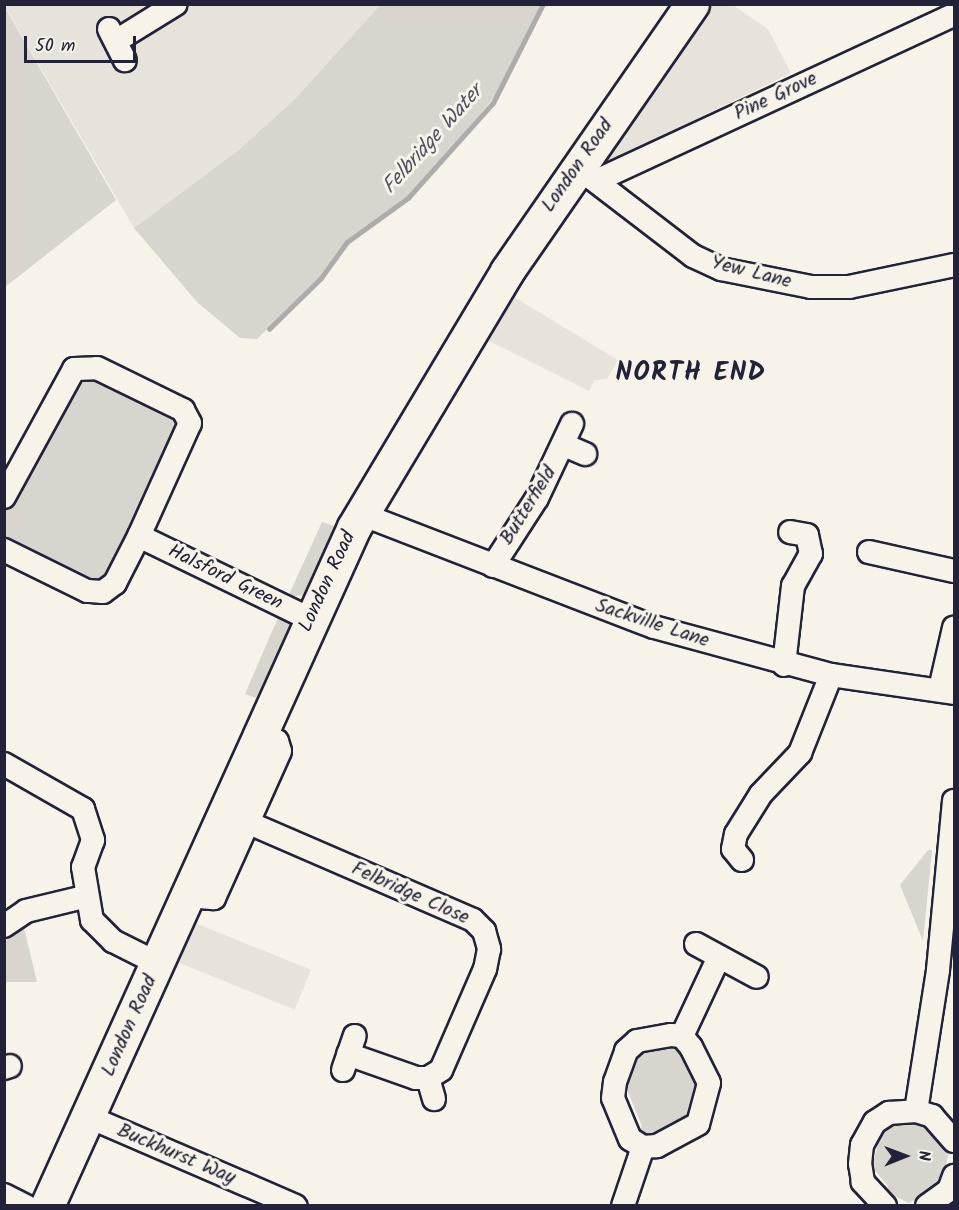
<!DOCTYPE html>
<html>
<head>
<meta charset="utf-8">
<style>
  body { margin:0 }
  #map { position:relative; width:959px; height:1210px; overflow:hidden; background:#f7f3e8; font-family:Kalam,sans-serif }
  div>[style] { position:absolute }
  .built>* { inset:0; background:#e7e3db; transform-origin:0 0 }
  .green>* { inset:0; background:#d8d5cf }
  .stream>* { height:4.5px; margin:-2.25px; padding:0 2.25px; transform-origin:2.25px; border-radius:2.25px; background:#aeabad }
  .roads { filter:drop-shadow(2px 0 #22223b) drop-shadow(-2px 0 #22223b) drop-shadow(0 2px #22223b) drop-shadow(0 -2px #22223b) }
  .minor>* { height:22px; margin:-11px; padding:0 11px; transform-origin:11px; border-radius:11px; background:#f7f3e8 }
  .highway>* { height:33px; margin:-16.5px; padding:0 16.5px; transform-origin:16.5px; border-radius:16.5px; background:#f7f3e8 }
  span { translate:-50% -50%; white-space:nowrap; text-align:center; line-height:1.15; -webkit-text-stroke:6px #f7f3e8; paint-order:stroke }
  .street-label { font-size:20px; color:#22223b }
  .water-label { font-size:21px; color:#535263; font-style:italic }
  .district-label { font-size:26px; color:#22223b; font-weight:700; letter-spacing:1.5px }
  .frame { position:absolute; inset:0; border:6px solid #22223b; pointer-events:none }
  .north { position:absolute; left:875px; top:1126px; width:60px; height:60px; -webkit-text-stroke:4px #f7f3e8; paint-order:stroke; rotate:89deg; font-size:16px; font-weight:700; line-height:24px; text-align:center; color:#22223b }
  .north::after { content:''; display:block; margin:auto; width:21px; height:27px; background:#22223b; clip-path:polygon(50% 0,100% 100%,50% 72%,0 100%) }
  .scale { position:absolute; left:24px; top:36px; width:112px; height:27px; box-sizing:border-box; border:3px solid #22223b; border-top:0; padding-left:8px; font-size:18px; line-height:21px; white-space:nowrap; color:#22223b; -webkit-text-stroke:4px #f7f3e8; paint-order:stroke }
</style>
</head>
<body>
<div id="map">
  <div class="built">
    <div style="clip-path:polygon(4px 5px,380px 5px,295px 99px,240px 149px,134px 228px)"></div>
    <div style="clip-path:polygon(711px 5px,733px 5px,768px 29px,791px 73px,605px 163px,600px 160px)"></div>
    <div style="clip-path:polygon(514px 297px,618px 360px,607px 379px,595px 380px,589px 391px,489px 341px)"></div>
    <div style="left:195px;top:923px;width:125px;height:43px;rotate:22deg"></div>
  </div>
  <div class="green">
    <div style="clip-path:polygon(380px 5px,543px 5px,506px 83px,436px 167px,400px 206px,347px 242px,321px 278px,257px 339px,240px 338px,197px 302px,134px 228px,240px 149px,295px 99px)"></div>
    <div style="clip-path:polygon(4px 6px,116px 200px,5px 287px,4px 287px)"></div>
    <div style="clip-path:polygon(85px 377px,171px 413px,178px 425px,112px 574px,85px 582px,12px 547px,5px 537px,4px 510px,68px 387px)"></div>
    <div style="clip-path:polygon(322px 522px,340px 528px,314px 586px,304px 595px,288px 597px)"></div>
    <div style="clip-path:polygon(280px 613px,291px 620px,292px 631px,256px 698px,245px 694px)"></div>
    <div style="clip-path:polygon(928px 850px,932px 850px,923px 941px,900px 885px)"></div>
    <div style="clip-path:polygon(23px 924px,37px 982px,5px 982px,5px 941px)"></div>
    <div style="clip-path:polygon(674px 1041px,707px 1083px,684px 1126px,680px 1121px,649px 1139px,638px 1132px,642px 1126px,625px 1085px,643px 1048px)"></div>
    <div style="clip-path:polygon(917px 1115px,950px 1147px,942px 1182px,909px 1203px,886px 1192px,888px 1186px,872px 1167px,882px 1129px)"></div>
  </div>
  <div class="stream">
    <div style="left:269px;top:329px;width:73px;rotate:-44.4deg"></div>
    <div style="left:321px;top:278px;width:44px;rotate:-54.2deg"></div>
    <div style="left:347px;top:242px;width:75px;rotate:-35.8deg"></div>
    <div style="left:408px;top:198px;width:127px;rotate:-48.2deg"></div>
    <div style="left:493px;top:103px;width:111px;rotate:-63.2deg"></div>
  </div>
  <div class="roads">
    <div class="minor">
      <div style="left:109px;top:29px;width:35px;rotate:63deg"></div>
      <div style="left:116px;top:41px;width:70px;rotate:-31.7deg"></div>
      <div style="left:577px;top:167px;width:146px;rotate:37.5deg"></div>
      <div style="left:693px;top:256px;width:31px;rotate:25deg"></div>
      <div style="left:721px;top:269px;width:92px;rotate:11.3deg"></div>
      <div style="left:811px;top:287px;width:38px"></div>
      <div style="left:849px;top:287px;width:107px;rotate:-11.8deg"></div>
      <div style="left:598px;top:180px;width:392px;rotate:-24.9deg"></div>
      <div style="left:564px;top:445px;width:23px;rotate:23deg"></div>
      <div style="left:4px;top:497px;width:146px;rotate:-61.3deg"></div>
      <div style="left:74px;top:369px;width:23px;rotate:-2deg"></div>
      <div style="left:97px;top:368px;width:96px;rotate:26deg"></div>
      <div style="left:183px;top:410px;width:15px;rotate:62deg"></div>
      <div style="left:190px;top:423px;width:124px;rotate:114.3deg"></div>
      <div style="left:139px;top:536px;width:53px;rotate:117.1deg"></div>
      <div style="left:115px;top:583px;width:15px;rotate:143deg"></div>
      <div style="left:103px;top:592px;width:16px;rotate:-176deg"></div>
      <div style="left:87px;top:591px;width:93px;rotate:-153.7deg"></div>
      <div style="left:361px;top:514px;width:314px;rotate:21.1deg"></div>
      <div style="left:654px;top:627px;width:183px;rotate:15.2deg"></div>
      <div style="left:831px;top:675px;width:124px;rotate:8.3deg"></div>
      <div style="left:139px;top:536px;width:190px;rotate:25.9deg"></div>
      <div style="left:869px;top:552px;width:87px;rotate:12.6deg"></div>
      <div style="left:493px;top:566px;width:81px;rotate:-57.1deg"></div>
      <div style="left:537px;top:498px;width:82px;rotate:-64.7deg"></div>
      <div style="left:784px;top:665px;width:80px;rotate:-83.5deg"></div>
      <div style="left:793px;top:586px;width:37px;rotate:-61deg"></div>
      <div style="left:811px;top:554px;width:19px;rotate:-102deg"></div>
      <div style="left:807px;top:535px;width:17px;rotate:-170deg"></div>
      <div style="left:940px;top:689px;width:63px;rotate:-77.1deg"></div>
      <div style="left:4px;top:764px;width:91px;rotate:29.7deg"></div>
      <div style="left:83px;top:809px;width:33px;rotate:72deg"></div>
      <div style="left:93px;top:840px;width:29px;rotate:110deg"></div>
      <div style="left:83px;top:867px;width:54px;rotate:80.4deg"></div>
      <div style="left:92px;top:920px;width:30px;rotate:45deg"></div>
      <div style="left:113px;top:941px;width:51px;rotate:26.6deg"></div>
      <div style="left:249px;top:823px;width:244px;rotate:23.4deg"></div>
      <div style="left:473px;top:920px;width:16px;rotate:45deg"></div>
      <div style="left:484px;top:931px;width:19px;rotate:74deg"></div>
      <div style="left:489px;top:949px;width:20px;rotate:101deg"></div>
      <div style="left:485px;top:969px;width:110px;rotate:113.5deg"></div>
      <div style="left:441px;top:1070px;width:15px;rotate:148deg"></div>
      <div style="left:428px;top:1078px;width:12px;rotate:180deg"></div>
      <div style="left:416px;top:1078px;width:72px;rotate:-160.6deg"></div>
      <div style="left:742px;top:860px;width:14px;rotate:-129deg"></div>
      <div style="left:733px;top:849px;width:15px;rotate:-79deg"></div>
      <div style="left:736px;top:834px;width:47px;rotate:-58deg"></div>
      <div style="left:761px;top:794px;width:57px;rotate:-46.4deg"></div>
      <div style="left:800px;top:753px;width:84px;rotate:-68.3deg"></div>
      <div style="left:189px;top:896px;width:25px;rotate:5deg"></div>
      <div style="left:214px;top:898px;width:161px;rotate:-65.8deg"></div>
      <div style="left:280px;top:751px;width:10px;rotate:-107deg"></div>
      <div style="left:277px;top:741px;width:21px;rotate:-157deg"></div>
      <div style="left:4px;top:926px;width:27px;rotate:-34deg"></div>
      <div style="left:26px;top:911px;width:60px;rotate:-13.6deg"></div>
      <div style="left:696px;top:944px;width:69px;rotate:28.4deg"></div>
      <div style="left:671px;top:1035px;width:11px;rotate:5deg"></div>
      <div style="left:682px;top:1036px;width:14px;rotate:51deg"></div>
      <div style="left:691px;top:1047px;width:40px;rotate:63.4deg"></div>
      <div style="left:709px;top:1083px;width:42px;rotate:105deg"></div>
      <div style="left:698px;top:1124px;width:47px;rotate:151.8deg"></div>
      <div style="left:657px;top:1146px;width:14px;rotate:176deg"></div>
      <div style="left:643px;top:1147px;width:15px;rotate:-148deg"></div>
      <div style="left:630px;top:1139px;width:44px;rotate:-112.5deg"></div>
      <div style="left:613px;top:1098px;width:16px;rotate:-83deg"></div>
      <div style="left:615px;top:1082px;width:33px;rotate:-70deg"></div>
      <div style="left:626px;top:1051px;width:15px;rotate:-42deg"></div>
      <div style="left:637px;top:1041px;width:35px;rotate:-10deg"></div>
      <div style="left:682px;top:1036px;width:85px;rotate:-64.9deg"></div>
      <div style="left:4px;top:1068px;width:6px;rotate:-18deg"></div>
      <div style="left:343px;top:1070px;width:36px;rotate:-71deg"></div>
      <div style="left:428px;top:1078px;width:22px;rotate:74deg"></div>
      <div style="left:916px;top:1111px;width:143px;rotate:-81.1deg"></div>
      <div style="left:938px;top:970px;width:170px;rotate:-84.6deg"></div>
      <div style="left:89px;top:1117px;width:225px;rotate:23.3deg"></div>
      <div style="left:4px;top:1195px;width:25px;rotate:27deg"></div>
      <div style="left:623px;top:1206px;width:62px;rotate:-71.3deg"></div>
      <div style="left:885px;top:1206px;width:33px;rotate:-133deg"></div>
      <div style="left:863px;top:1182px;width:18px;rotate:-99deg"></div>
      <div style="left:860px;top:1164px;width:19px;rotate:-84deg"></div>
      <div style="left:862px;top:1145px;width:26px;rotate:-61deg"></div>
      <div style="left:875px;top:1122px;width:17px;rotate:-33deg"></div>
      <div style="left:889px;top:1113px;width:27px;rotate:-4deg"></div>
      <div style="left:916px;top:1111px;width:17px;rotate:17deg"></div>
      <div style="left:932px;top:1116px;width:33px;rotate:49deg"></div>
      <div style="left:927px;top:1206px;width:27px;rotate:-36deg"></div>
      <div style="left:949px;top:1190px;width:15px;rotate:-70deg"></div>
    </div>
    <div class="highway">
      <div style="left:47px;top:1206px;width:745px;rotate:-65.67deg"></div>
      <div style="left:354px;top:527px;width:298px;rotate:-59.1deg"></div>
      <div style="left:507px;top:271px;width:325px;rotate:-55.3deg"></div>
    </div>
  </div>
  <div class="street-label">
    <span style="left:776px;top:97px;rotate:-25deg">Pine Grove</span>
    <span style="left:578px;top:166px;rotate:-55deg">London Road</span>
    <span style="left:751px;top:273px;rotate:14deg">Yew Lane</span>
    <span style="left:529px;top:506px;rotate:-58deg">Butterfield</span>
    <span style="left:225px;top:578px;rotate:26deg">Halsford Green</span>
    <span style="left:328px;top:582px;rotate:-65deg">London Road</span>
    <span style="left:652px;top:624px;rotate:18deg">Sackville Lane</span>
    <span style="left:410px;top:894px;rotate:24deg">Felbridge Close</span>
    <span style="left:130px;top:1026px;rotate:-66deg">London Road</span>
    <span style="left:176px;top:1155px;rotate:23deg">Buckhurst Way</span>
  </div>
  <div class="water-label">
    <span style="left:433px;top:140px;rotate:-48deg">Felbridge Water</span>
  </div>
  <div class="district-label">
    <span style="left:691px;top:374px">NORTH END</span>
  </div>
  <div class="frame"></div>
  <div class="north">N</div>
  <div class="scale">50 m</div>
</div>
</body>
</html>
